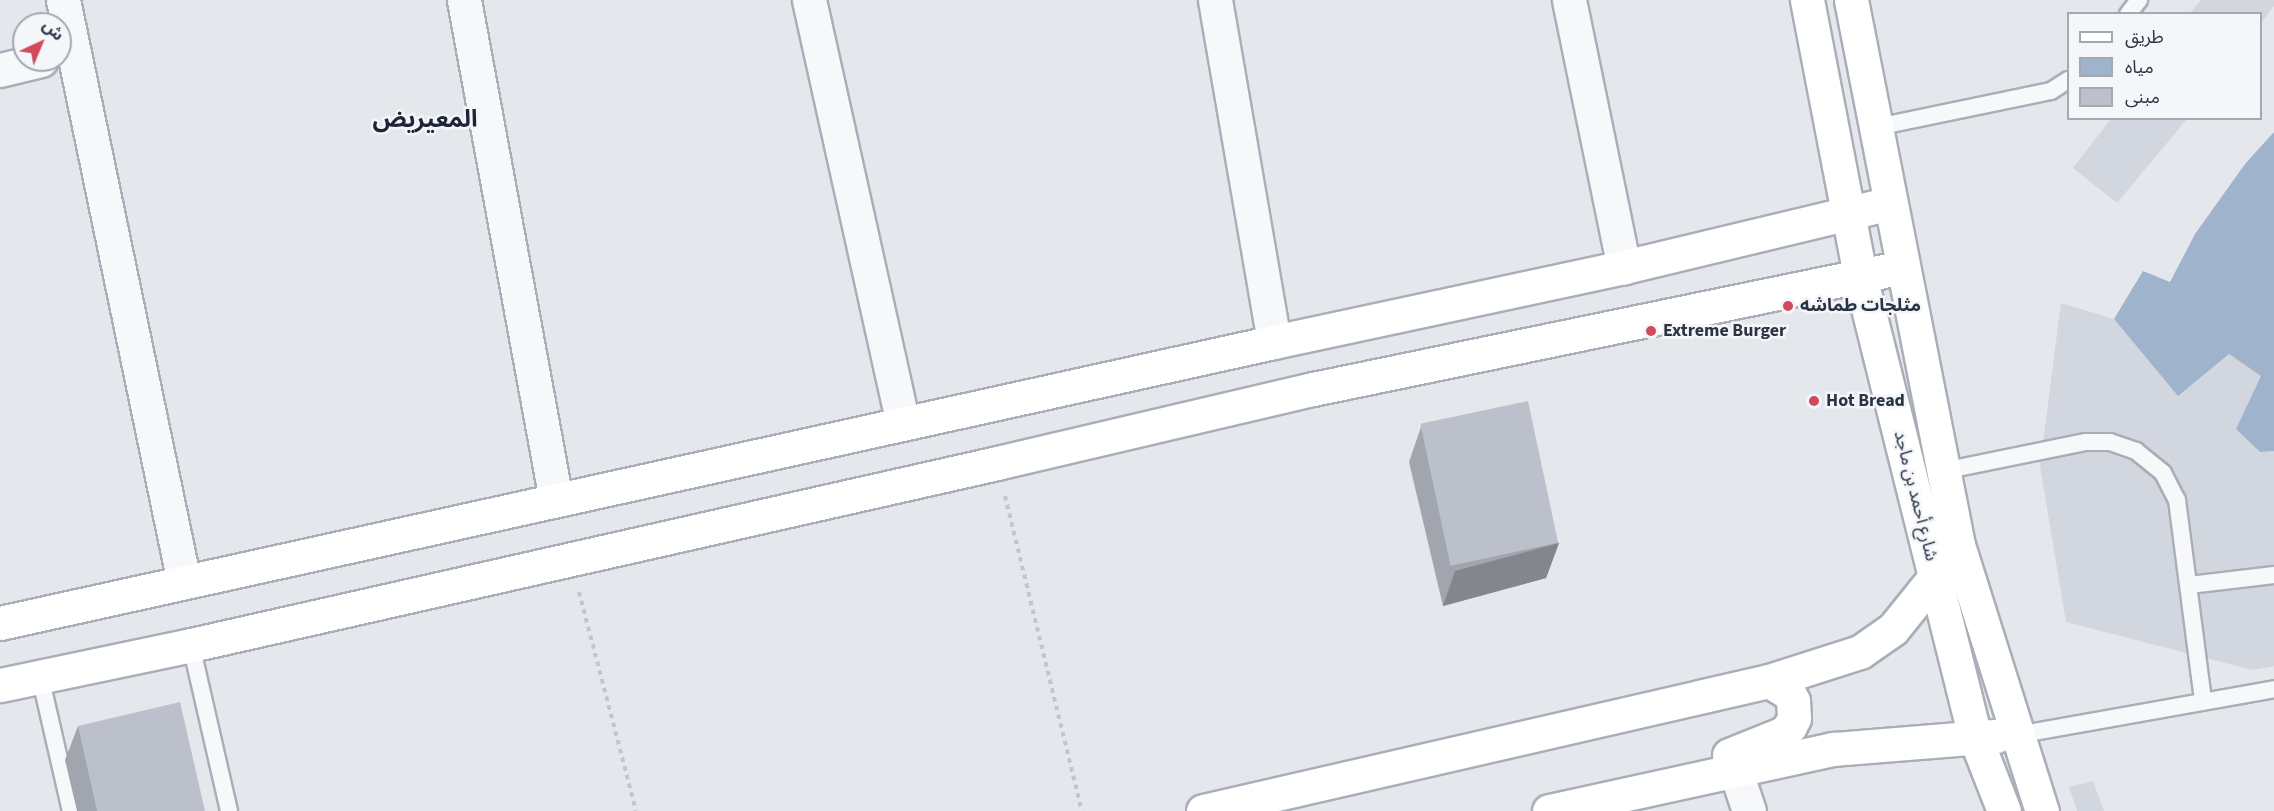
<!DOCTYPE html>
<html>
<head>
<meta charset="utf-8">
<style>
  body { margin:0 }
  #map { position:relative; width:2274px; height:811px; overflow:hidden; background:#e4e7ec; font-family:"Source Sans 3","Noto Sans Arabic",sans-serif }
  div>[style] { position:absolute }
  .built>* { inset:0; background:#d2d6de }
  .water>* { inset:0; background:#9fb4cc }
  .path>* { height:4px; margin-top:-2px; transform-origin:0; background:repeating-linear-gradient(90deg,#c2c5cb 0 4.5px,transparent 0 9px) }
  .roads { filter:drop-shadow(2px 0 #a9aeb7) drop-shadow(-2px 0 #a9aeb7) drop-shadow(0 2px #a9aeb7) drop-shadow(0 -2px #a9aeb7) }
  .lane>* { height:16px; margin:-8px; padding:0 8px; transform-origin:8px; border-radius:8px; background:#f7f8fa }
  .street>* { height:33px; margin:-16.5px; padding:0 16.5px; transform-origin:16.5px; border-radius:16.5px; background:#f7f8fa }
  .secondary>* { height:33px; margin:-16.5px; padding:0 16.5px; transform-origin:16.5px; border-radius:16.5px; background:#fff }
  .wall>* { inset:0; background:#a1a5ae }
  .shaded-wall>* { inset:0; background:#83868d }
  .building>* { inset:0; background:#bbc0ca; transform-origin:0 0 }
  .dots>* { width:16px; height:16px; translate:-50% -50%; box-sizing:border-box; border:3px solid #f4f6f9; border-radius:50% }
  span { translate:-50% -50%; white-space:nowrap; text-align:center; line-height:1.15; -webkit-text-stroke:5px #f4f6f9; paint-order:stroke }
  .poi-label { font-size:18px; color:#2b3445; font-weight:700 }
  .left { translate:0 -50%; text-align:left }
  .street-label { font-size:18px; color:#2b3445 }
  .district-label { font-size:24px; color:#1d2536; font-weight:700 }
  .legend { position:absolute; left:2067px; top:12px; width:195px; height:108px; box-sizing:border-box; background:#f4f6f9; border:2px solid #a4a8b1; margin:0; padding:8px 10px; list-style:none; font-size:18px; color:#2b3445 }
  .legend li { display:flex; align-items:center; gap:12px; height:30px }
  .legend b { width:30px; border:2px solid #a4a8b1 }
  .north { position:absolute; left:12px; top:12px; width:60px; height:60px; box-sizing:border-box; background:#f4f6f9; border:2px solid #a4a8b1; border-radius:50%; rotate:44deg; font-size:16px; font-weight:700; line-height:24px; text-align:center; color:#2b3445 }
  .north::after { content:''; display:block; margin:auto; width:21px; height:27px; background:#d1495b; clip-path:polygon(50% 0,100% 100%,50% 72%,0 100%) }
</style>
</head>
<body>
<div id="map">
  <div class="built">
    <div style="clip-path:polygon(2201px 0,2274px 0,2274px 6px,2261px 23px,2260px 14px,2190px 13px)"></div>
    <div style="clip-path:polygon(2111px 119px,2187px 119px,2117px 203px,2073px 168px)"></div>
    <div style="clip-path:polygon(2061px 303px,2114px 319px,2178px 395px,2229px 354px,2262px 376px,2236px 429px,2260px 452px,2274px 451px,2274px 666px,2253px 670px,2066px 622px,2040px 466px)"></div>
    <div style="clip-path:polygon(2093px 781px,2104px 811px,2077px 811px,2069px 787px)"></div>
  </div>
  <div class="water">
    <div style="clip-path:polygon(2274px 132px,2274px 451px,2260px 452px,2236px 429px,2261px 376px,2229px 354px,2178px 396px,2114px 319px,2143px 271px,2170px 282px,2195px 234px,2245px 164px)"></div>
  </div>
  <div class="path">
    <div style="left:1005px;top:496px;width:324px;rotate:76.3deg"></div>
    <div style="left:579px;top:592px;width:226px;rotate:75.4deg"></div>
  </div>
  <div class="roads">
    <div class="lane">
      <div style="left:2128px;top:14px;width:18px;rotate:-52deg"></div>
      <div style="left:1877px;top:127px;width:178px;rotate:-11.7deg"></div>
      <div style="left:2051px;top:91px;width:20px;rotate:-33deg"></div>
      <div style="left:1938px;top:472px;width:151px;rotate:-11.5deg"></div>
      <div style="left:2086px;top:442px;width:24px"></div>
      <div style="left:2110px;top:442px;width:28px;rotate:19deg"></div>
      <div style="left:2136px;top:451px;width:35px;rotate:39deg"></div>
      <div style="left:2163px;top:473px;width:30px;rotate:63deg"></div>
      <div style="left:2177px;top:500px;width:203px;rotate:82.6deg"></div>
      <div style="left:2189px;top:585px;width:86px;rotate:-6.7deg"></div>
      <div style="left:191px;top:645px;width:170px;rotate:77.1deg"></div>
      <div style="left:40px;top:676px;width:139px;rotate:77.1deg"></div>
      <div style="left:2017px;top:735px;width:261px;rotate:-10.1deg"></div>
    </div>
    <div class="street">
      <div style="left:63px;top:0;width:594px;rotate:78.26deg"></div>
      <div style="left:464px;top:0;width:508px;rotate:79.57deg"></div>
      <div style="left:809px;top:0;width:434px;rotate:77.5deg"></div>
      <div style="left:1215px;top:0;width:347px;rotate:80.2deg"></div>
      <div style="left:1569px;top:0;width:273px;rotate:78.4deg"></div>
      <div style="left:0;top:70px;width:42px;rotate:-13.7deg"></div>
      <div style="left:1735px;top:769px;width:44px;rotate:71.6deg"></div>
    </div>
    <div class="secondary">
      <div style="left:1807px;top:0;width:281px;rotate:79.1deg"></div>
      <div style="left:1860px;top:276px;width:475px;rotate:76deg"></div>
      <div style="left:1975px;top:737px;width:79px;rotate:68.6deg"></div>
      <div style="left:1851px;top:0;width:555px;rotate:78.89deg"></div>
      <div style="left:1958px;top:545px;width:279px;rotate:72.5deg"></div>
      <div style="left:0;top:623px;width:1305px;rotate:-12.44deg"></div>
      <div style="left:1274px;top:342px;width:358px;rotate:-12.1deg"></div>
      <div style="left:1624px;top:267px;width:274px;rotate:-13.5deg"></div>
      <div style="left:0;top:685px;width:195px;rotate:-11.8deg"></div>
      <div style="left:191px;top:645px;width:826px;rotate:-12.72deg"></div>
      <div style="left:997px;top:463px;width:325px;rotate:-13.2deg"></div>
      <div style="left:1313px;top:389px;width:602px;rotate:-11.68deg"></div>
      <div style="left:1729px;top:755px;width:59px;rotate:-21.8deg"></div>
      <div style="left:1784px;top:733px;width:9px;rotate:-49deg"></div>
      <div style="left:1790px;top:726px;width:9px;rotate:-63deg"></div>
      <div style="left:1794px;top:718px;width:17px;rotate:-93deg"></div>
      <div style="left:1793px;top:701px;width:9px;rotate:-117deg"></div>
      <div style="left:1789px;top:693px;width:23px;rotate:-149deg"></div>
      <div style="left:1203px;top:811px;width:581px;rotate:-12.94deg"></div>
      <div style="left:1769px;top:681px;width:96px;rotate:-17.7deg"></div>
      <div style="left:1860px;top:652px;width:40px;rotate:-34.9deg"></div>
      <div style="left:1893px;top:629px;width:67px;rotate:-51.1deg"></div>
      <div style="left:1935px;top:577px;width:16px;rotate:-40deg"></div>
      <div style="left:1549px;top:811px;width:291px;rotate:-12.3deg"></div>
      <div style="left:1833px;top:749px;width:164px;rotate:-4.6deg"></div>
    </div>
  </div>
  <div class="wall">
    <div style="clip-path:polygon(1421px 427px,1559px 543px,1546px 578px,1443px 606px,1409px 462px)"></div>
    <div style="clip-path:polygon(78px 726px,205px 811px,77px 811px,65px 760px)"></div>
  </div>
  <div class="shaded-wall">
    <div style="clip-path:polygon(1559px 543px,1546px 578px,1443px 606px,1455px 571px)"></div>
  </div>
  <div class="building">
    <div style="left:1528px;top:401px;width:145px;height:110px;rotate:78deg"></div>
    <div style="clip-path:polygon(180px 702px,205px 811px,97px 811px,78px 726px)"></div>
  </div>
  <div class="dots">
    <div style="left:1788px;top:306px;background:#d1495b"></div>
    <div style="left:1651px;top:331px;background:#d1495b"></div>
    <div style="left:1814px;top:401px;background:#d1495b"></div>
  </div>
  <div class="poi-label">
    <span class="left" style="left:1800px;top:306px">مثلجات طماشه</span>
    <span class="left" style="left:1663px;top:331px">Extreme Burger</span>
    <span class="left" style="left:1826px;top:401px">Hot Bread</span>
  </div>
  <div class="street-label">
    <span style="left:1915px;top:496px;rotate:76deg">شارع أحمد بن ماجد</span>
  </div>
  <div class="district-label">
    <span style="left:425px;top:120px">المعيريض</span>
  </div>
  <ul class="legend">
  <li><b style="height:8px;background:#fff"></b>طريق</li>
  <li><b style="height:16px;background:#9fb4cc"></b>مياه</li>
  <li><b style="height:16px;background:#bbc0ca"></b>مبنى</li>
  </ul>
  <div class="north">ش</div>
</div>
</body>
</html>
